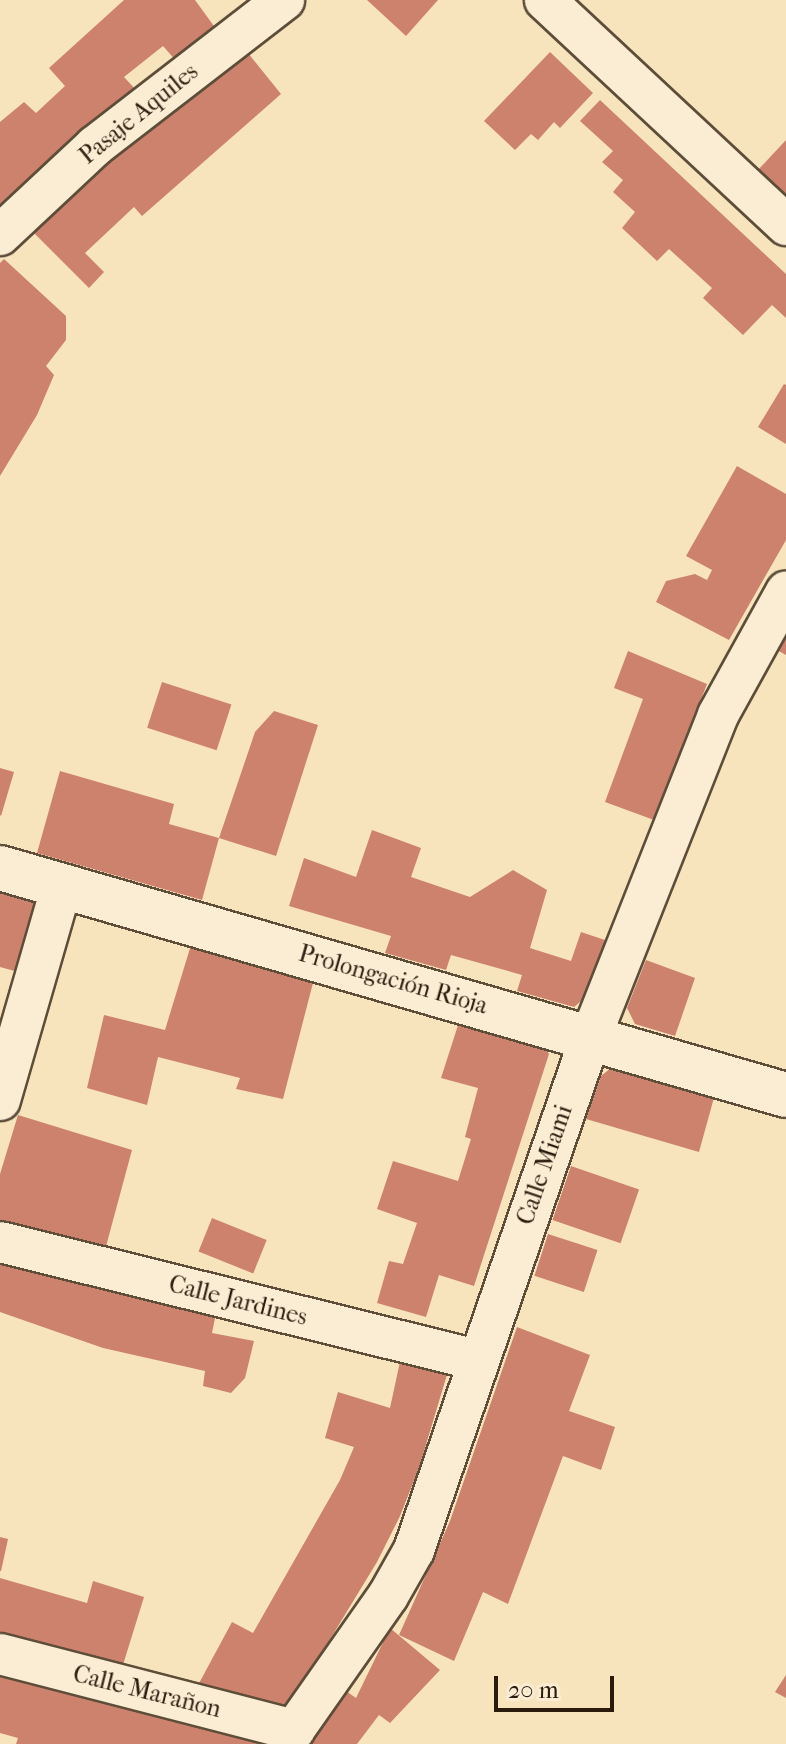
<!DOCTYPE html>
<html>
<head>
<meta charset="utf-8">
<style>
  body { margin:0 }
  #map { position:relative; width:786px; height:1744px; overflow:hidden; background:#f7e4bd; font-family:"IM FELL French Canon",serif }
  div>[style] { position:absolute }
  .building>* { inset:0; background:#cd826d; transform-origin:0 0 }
  .roads { filter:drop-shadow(2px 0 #5d4d39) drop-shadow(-2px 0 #5d4d39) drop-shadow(0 2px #5d4d39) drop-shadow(0 -2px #5d4d39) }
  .street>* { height:40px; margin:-20px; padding:0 20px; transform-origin:20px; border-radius:20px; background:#faedd4 }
  .secondary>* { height:44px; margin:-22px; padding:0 22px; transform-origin:22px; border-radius:22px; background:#faedd4 }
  span { translate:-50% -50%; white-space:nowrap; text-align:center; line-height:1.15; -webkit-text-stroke:6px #faedd4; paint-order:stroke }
  .street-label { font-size:24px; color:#2a1b0d }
  .scale { position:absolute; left:494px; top:1676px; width:120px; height:36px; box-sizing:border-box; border:4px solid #2a1b0d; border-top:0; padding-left:10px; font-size:24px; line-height:28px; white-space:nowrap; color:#2a1b0d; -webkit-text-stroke:6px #faedd4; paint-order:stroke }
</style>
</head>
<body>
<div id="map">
  <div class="building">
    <div style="clip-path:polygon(124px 0,195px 0,219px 33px,178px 63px,163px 46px,124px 77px,138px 92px,0 210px,0 122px,24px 102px,36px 113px,65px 86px,49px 68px)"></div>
    <div style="clip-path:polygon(367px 0,438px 0,406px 36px)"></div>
    <div style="clip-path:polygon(550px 52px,593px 93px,560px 128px,554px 122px,538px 140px,531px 134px,515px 150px,484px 121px)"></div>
    <div style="clip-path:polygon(248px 53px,281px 94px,142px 216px,134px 207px,85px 253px,104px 272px,89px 288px,33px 232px,98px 170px)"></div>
    <div style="clip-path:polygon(600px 100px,786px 274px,786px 318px,772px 305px,743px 335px,703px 298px,712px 288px,669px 249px,657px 261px,622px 228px,635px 212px,613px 192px,623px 180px,602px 162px,613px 151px,580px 121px)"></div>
    <div style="clip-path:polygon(786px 140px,786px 197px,757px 171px)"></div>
    <div style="clip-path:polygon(4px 259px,66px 316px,66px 340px,46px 366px,54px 375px,37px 415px,0 476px,0 263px)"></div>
    <div style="clip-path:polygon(784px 384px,786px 385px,786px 444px,758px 427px)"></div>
    <div style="clip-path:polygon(737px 466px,786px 494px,786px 540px,729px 640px,656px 602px,666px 581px,695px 574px,707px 580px,712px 570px,686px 556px)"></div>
    <div style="clip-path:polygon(786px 633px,786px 655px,777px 650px)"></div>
    <div style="clip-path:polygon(628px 651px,707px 684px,654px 820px,605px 802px,643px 699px,614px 688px)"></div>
    <div style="left:162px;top:682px;width:73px;height:48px;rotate:18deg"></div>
    <div style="clip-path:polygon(274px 711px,318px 725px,276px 856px,219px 838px,255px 732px)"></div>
    <div style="clip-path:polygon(0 768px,14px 772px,1px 816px,0 815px)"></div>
    <div style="clip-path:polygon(60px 771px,174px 804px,169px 824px,219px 838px,202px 900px,37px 853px)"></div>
    <div style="clip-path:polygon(372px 830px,421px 848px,411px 877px,470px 897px,513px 870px,547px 890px,530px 948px,571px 961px,581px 932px,608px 941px,586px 997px,574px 1007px,517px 991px,522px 975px,451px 955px,446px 970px,385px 953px,391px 936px,289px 906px,304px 858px,356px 877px)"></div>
    <div style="clip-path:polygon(0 893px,41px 904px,22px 973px,0 967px)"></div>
    <div style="clip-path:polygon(191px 945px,314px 979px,283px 1099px,236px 1089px,240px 1078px,158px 1057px,147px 1105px,87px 1088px,104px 1015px,165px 1030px)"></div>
    <div style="clip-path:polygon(646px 960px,695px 978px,675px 1036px,635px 1024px,627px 1008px)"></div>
    <div style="clip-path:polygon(460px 1019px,539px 1041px,549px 1054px,474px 1286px,439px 1275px,426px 1317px,377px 1303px,389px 1261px,403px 1264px,417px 1223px,377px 1209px,393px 1161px,458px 1181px,471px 1139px,465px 1137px,478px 1088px,441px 1078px)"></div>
    <div style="clip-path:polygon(616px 1064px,715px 1094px,699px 1152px,586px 1119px,601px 1076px)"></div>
    <div style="clip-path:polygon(18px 1115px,132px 1150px,105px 1250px,0 1223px,0 1174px)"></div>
    <div style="left:571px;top:1166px;width:72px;height:57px;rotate:19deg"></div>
    <div style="left:212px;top:1218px;width:59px;height:36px;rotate:22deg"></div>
    <div style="left:548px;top:1234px;width:52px;height:44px;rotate:18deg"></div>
    <div style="clip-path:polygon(0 1259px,216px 1313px,212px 1333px,254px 1341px,245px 1378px,231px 1393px,203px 1386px,205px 1371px,103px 1348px,0 1312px)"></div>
    <div style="clip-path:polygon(517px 1327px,590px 1355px,569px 1411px,615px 1427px,601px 1470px,563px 1456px,508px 1604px,483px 1592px,454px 1661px,399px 1635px,450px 1521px)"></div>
    <div style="clip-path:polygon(401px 1357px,449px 1368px,419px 1468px,400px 1516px,377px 1562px,315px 1664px,287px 1709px,197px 1687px,232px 1622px,253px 1633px,340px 1480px,354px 1447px,325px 1438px,338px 1392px,390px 1408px)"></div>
    <div style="clip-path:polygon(0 1537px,8px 1539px,1px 1571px,0 1571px)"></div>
    <div style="clip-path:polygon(0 1578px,87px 1603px,93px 1581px,144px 1597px,122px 1668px,0 1637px)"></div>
    <div style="clip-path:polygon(390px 1628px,440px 1670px,390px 1723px,379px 1715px,357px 1744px,309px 1744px,346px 1691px,356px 1698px)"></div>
    <div style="clip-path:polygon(0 1673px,278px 1744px,16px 1744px,18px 1738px,0 1733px)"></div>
    <div style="clip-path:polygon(786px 1675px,786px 1698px,775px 1692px)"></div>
  </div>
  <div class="roads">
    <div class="street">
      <div style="left:545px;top:0;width:330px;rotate:43deg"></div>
      <div style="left:0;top:235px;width:130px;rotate:-43.1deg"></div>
      <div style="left:95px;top:146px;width:239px;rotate:-37.7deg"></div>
      <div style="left:0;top:1100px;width:224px;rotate:-73.9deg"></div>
      <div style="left:0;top:1242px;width:491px;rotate:13.9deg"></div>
      <div style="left:0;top:1654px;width:304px;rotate:14.5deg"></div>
      <div style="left:294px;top:1730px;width:164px;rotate:-55deg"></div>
      <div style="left:388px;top:1596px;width:53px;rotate:-60.5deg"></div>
      <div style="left:414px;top:1550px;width:544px;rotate:-71deg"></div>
      <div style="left:591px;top:1036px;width:345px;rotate:-68.4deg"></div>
      <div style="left:718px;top:715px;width:141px;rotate:-61.1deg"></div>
    </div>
    <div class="secondary">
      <div style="left:0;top:868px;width:818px;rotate:16.11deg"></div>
    </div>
  </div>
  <div class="street-label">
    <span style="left:139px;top:114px;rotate:-39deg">Pasaje Aquiles</span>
    <span style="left:393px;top:980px;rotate:16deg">Prolongación Rioja</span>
    <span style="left:545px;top:1165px;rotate:-71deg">Calle Miami</span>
    <span style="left:238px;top:1301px;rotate:14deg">Calle Jardines</span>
    <span style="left:147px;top:1692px;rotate:14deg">Calle Marañon</span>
  </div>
  <div class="scale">20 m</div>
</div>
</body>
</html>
